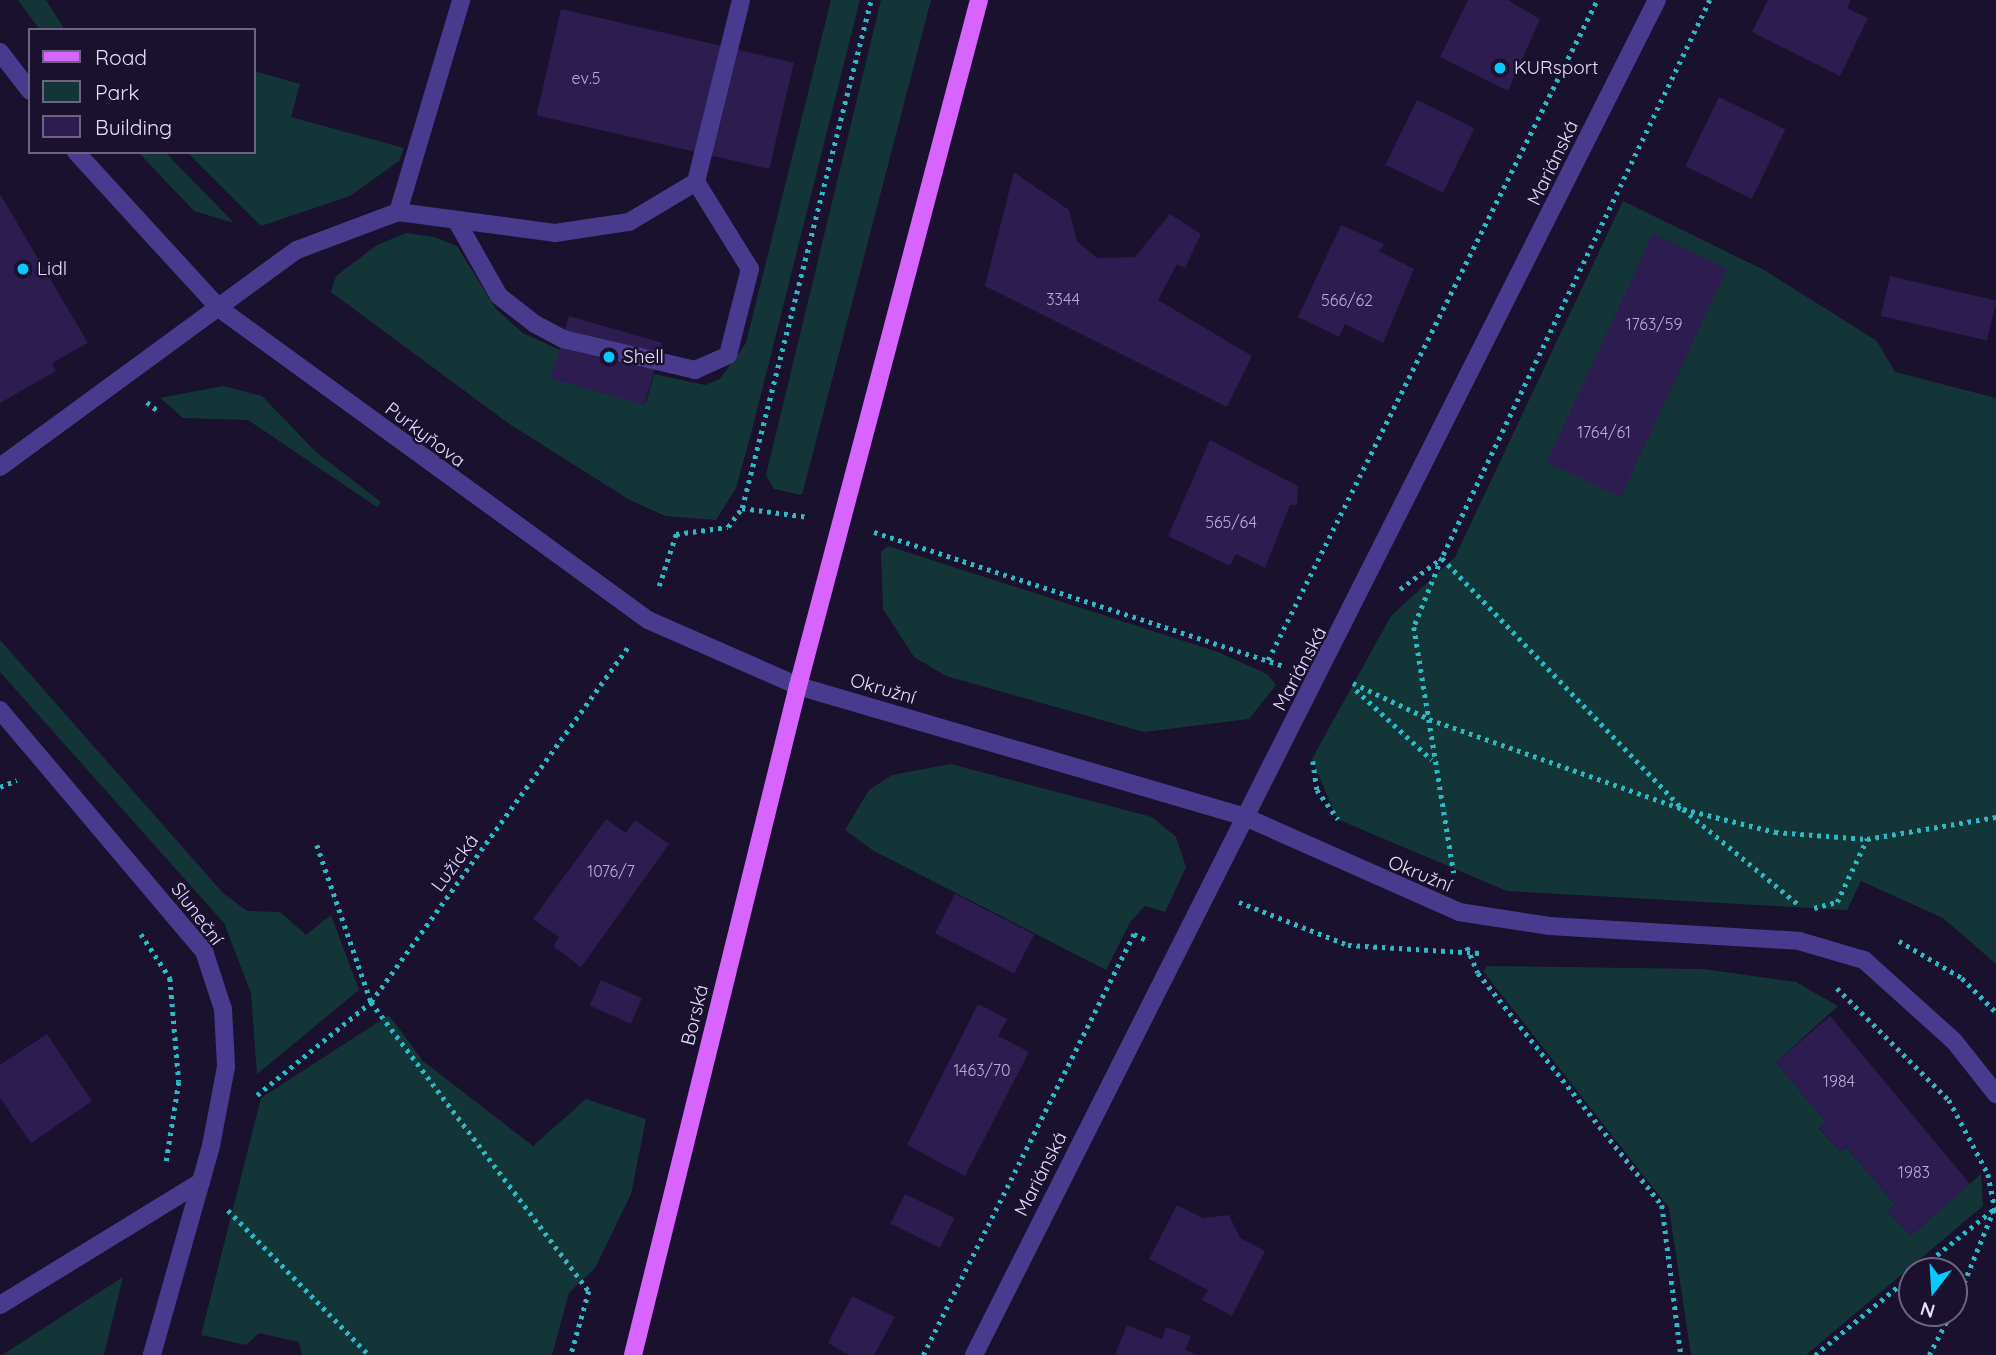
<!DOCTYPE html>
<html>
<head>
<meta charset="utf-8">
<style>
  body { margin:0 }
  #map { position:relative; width:1996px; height:1355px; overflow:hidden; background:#19112d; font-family:Quicksand,sans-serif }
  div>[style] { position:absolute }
  .green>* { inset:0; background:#143538 }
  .building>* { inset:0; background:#2d1c4f; transform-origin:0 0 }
  .path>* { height:4.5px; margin-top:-2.25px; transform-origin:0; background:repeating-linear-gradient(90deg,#2eb9c3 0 3.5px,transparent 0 8.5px) }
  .minor>* { height:18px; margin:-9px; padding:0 9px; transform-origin:9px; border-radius:9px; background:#483b8d }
  .major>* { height:18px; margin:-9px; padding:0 9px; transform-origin:9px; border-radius:9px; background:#d864ff }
  .dots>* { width:19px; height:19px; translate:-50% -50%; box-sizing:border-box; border:4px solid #19112d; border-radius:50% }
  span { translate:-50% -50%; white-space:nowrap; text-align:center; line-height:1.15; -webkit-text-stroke:5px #19112d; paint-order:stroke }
  .number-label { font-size:16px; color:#b7add3 }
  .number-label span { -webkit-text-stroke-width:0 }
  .poi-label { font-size:19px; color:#e5ddff }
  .left { translate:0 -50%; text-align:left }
  .street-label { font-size:19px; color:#e5ddff }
  .legend { position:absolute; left:28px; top:28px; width:228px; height:126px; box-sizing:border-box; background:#19112d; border:2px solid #6b6381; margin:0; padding:9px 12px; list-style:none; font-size:21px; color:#e5ddff }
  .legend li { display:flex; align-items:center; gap:14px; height:35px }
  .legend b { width:35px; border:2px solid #6b6381 }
  .north { position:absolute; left:1898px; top:1257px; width:70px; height:70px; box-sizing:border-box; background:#19112d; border:2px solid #6b6381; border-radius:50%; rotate:197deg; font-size:19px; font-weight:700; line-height:28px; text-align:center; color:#e5ddff }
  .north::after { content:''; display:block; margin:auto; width:24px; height:32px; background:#09c8ff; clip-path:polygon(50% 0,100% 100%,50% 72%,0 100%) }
</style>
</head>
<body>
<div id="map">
  <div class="green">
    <div style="clip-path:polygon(18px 0,46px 0,65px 30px,40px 30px)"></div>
    <div style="clip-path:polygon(831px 0,860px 0,752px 430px,736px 488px,716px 520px,665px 516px,628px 499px,508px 423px,331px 292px,336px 276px,377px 245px,406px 233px,434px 237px,457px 246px,496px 309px,523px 333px,560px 350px,553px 379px,646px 403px,654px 374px,705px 385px,720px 379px,746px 343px)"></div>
    <div style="clip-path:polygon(881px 0,931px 0,802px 495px,774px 489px,766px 475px)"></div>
    <div style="clip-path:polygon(254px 71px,300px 84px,291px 117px,404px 148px,399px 161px,350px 196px,261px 226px,187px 152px,254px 152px)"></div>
    <div style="clip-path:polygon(138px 152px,165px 152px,234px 223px,194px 211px)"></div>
    <div style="clip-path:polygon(1623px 201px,1764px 270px,1877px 341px,1895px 372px,1996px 398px,1996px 964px,1943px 918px,1861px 881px,1847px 910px,1507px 891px,1337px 819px,1312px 759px,1391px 616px,1455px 557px)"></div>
    <div style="clip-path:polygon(223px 386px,262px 396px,316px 452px,381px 502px,377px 507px,248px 420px,183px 418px,160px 398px)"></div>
    <div style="clip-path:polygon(888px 546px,1218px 652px,1267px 674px,1276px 685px,1249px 719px,1144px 732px,946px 676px,914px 657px,883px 609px,881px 552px)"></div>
    <div style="clip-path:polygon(0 640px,223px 893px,247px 911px,280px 912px,306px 935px,331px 915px,359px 990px,257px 1074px,251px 993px,224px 923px,0 672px)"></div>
    <div style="clip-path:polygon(951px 764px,1152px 817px,1176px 837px,1186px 867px,1165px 912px,1145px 906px,1130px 922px,1106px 970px,874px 851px,845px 830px,869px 790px,892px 775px)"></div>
    <div style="clip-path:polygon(1487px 966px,1703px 969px,1796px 982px,1838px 1006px,1776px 1062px,1826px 1122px,1819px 1128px,1840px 1152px,1846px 1147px,1895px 1204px,1888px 1211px,1910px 1236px,1981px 1174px,1983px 1206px,1806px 1355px,1691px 1355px,1669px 1208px,1483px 971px)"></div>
    <div style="clip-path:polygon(389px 1015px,423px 1061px,533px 1146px,586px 1099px,646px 1119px,631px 1194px,595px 1268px,569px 1293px,552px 1355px,302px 1355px,299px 1342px,259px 1333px,246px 1345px,201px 1335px,261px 1098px)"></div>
    <div style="clip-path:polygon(123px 1277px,104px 1355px,2px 1355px)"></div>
  </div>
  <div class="building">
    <div style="clip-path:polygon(1468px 0,1508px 0,1540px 19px,1508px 91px,1440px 57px)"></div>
    <div style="clip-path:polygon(1768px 0,1851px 0,1847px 8px,1868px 18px,1840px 76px,1752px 32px)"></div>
    <div style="left:561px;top:9px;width:239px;height:109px;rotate:13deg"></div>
    <div style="left:1719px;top:97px;width:74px;height:77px;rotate:26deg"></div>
    <div style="left:1417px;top:100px;width:64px;height:72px;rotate:26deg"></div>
    <div style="clip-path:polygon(1014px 172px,1069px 210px,1077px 241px,1097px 258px,1135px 257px,1170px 214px,1201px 234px,1185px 268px,1177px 264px,1158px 300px,1252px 356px,1227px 407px,985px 286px)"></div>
    <div style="clip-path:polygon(0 194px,88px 343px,52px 363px,56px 371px,0 403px)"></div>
    <div style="clip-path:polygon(1341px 225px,1384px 244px,1379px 251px,1414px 269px,1383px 343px,1345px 324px,1339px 337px,1298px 317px)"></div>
    <div style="left:1653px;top:234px;width:82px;height:252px;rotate:25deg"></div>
    <div style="left:1890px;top:276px;width:109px;height:41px;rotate:13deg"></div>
    <div style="left:569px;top:316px;width:97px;height:65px;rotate:16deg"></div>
    <div style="clip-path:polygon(1210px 440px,1298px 486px,1297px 505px,1290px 505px,1265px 568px,1236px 554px,1230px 566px,1168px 536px)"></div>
    <div style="clip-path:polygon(606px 819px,626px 833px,635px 820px,669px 844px,581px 967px,553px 946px,559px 937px,533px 919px)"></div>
    <div style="left:955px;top:894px;width:89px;height:44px;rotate:27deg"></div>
    <div style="left:601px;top:980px;width:45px;height:28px;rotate:24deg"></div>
    <div style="clip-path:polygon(978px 1004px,1007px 1019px,998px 1036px,1029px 1052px,965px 1176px,907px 1145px)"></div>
    <div style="clip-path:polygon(1830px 1016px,1970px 1184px,1910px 1236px,1888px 1211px,1895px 1204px,1846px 1147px,1840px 1152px,1819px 1127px,1826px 1122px,1776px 1062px)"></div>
    <div style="clip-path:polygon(47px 1034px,92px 1101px,31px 1143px,0 1098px,0 1065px)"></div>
    <div style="left:905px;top:1194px;width:55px;height:33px;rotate:26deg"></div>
    <div style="clip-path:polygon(1177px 1205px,1203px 1218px,1229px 1215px,1240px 1238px,1265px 1251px,1232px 1316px,1202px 1300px,1208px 1290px,1149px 1259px)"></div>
    <div style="clip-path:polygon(852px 1296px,895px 1317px,874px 1355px,849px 1355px,828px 1343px)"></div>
    <div style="clip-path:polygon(1127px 1325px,1162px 1339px,1166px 1327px,1191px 1336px,1185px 1350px,1197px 1355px,1115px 1355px)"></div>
  </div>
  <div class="path">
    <div style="left:1710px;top:0;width:619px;rotate:115.65deg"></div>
    <div style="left:1442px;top:558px;width:348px;rotate:46.2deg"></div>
    <div style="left:1683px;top:809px;width:151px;rotate:39.6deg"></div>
    <div style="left:147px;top:402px;width:13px;rotate:39deg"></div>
    <div style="left:742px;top:508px;width:67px;rotate:7.8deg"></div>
    <div style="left:874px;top:532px;width:432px;rotate:18.1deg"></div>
    <div style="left:659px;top:586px;width:55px;rotate:-71.9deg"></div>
    <div style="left:676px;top:534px;width:52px;rotate:-7.7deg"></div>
    <div style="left:728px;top:527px;width:24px;rotate:-54deg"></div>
    <div style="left:742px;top:508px;width:524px;rotate:-75.75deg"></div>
    <div style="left:1400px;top:589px;width:52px;rotate:-36.4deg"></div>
    <div style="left:1442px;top:558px;width:74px;rotate:112.1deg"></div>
    <div style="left:1414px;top:627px;width:249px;rotate:80.8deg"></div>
    <div style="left:1268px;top:660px;width:737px;rotate:-63.5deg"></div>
    <div style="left:1353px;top:683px;width:84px;rotate:25.3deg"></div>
    <div style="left:1429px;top:719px;width:269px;rotate:19.5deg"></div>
    <div style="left:1683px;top:809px;width:95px;rotate:14deg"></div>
    <div style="left:1775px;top:832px;width:92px;rotate:4.4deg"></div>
    <div style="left:1867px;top:839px;width:131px;rotate:-9.7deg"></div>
    <div style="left:1356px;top:690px;width:103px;rotate:42.6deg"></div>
    <div style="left:1313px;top:761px;width:29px;rotate:82deg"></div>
    <div style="left:1317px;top:790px;width:36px;rotate:54deg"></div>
    <div style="left:0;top:787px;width:18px;rotate:-22deg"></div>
    <div style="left:317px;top:845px;width:166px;rotate:71deg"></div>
    <div style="left:371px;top:1002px;width:362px;rotate:53deg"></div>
    <div style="left:589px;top:1291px;width:66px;rotate:105.7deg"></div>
    <div style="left:1239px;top:902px;width:117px;rotate:21.5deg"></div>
    <div style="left:1348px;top:945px;width:132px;rotate:3.5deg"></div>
    <div style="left:1814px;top:908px;width:24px;rotate:-15deg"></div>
    <div style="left:1837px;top:902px;width:70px;rotate:-64.5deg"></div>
    <div style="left:141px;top:934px;width:53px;rotate:56.6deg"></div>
    <div style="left:170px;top:978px;width:104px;rotate:85.1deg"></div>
    <div style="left:179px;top:1082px;width:83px;rotate:99deg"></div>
    <div style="left:1899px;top:941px;width:73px;rotate:30.4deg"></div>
    <div style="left:1962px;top:978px;width:48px;rotate:45deg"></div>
    <div style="left:1467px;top:947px;width:28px;rotate:67deg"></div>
    <div style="left:1478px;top:973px;width:296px;rotate:51.6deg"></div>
    <div style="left:1662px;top:1205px;width:151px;rotate:82.8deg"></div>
    <div style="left:1837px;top:988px;width:158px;rotate:45deg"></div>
    <div style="left:1949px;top:1100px;width:84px;rotate:62.2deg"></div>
    <div style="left:1988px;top:1174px;width:41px;rotate:78.7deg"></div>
    <div style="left:257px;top:1095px;width:147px;rotate:-39.2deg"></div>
    <div style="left:371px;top:1002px;width:440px;rotate:-54.1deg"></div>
    <div style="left:228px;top:1210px;width:202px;rotate:45.8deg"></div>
    <div style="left:1917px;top:1271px;width:99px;rotate:-38.8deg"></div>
    <div style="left:1954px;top:1307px;width:106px;rotate:-67.8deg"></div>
    <div style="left:923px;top:1355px;width:471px;rotate:-63.4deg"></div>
    <div style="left:1134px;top:934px;width:14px;rotate:25deg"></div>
    <div style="left:1815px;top:1355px;width:126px;rotate:-39.5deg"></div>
    <div style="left:1929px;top:1355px;width:47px;rotate:-62.4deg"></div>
  </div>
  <div class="minor">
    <div style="left:0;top:52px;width:49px;rotate:52.4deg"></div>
    <div style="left:76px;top:152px;width:213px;rotate:47.5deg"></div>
    <div style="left:220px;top:309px;width:529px;rotate:36deg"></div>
    <div style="left:648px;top:620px;width:164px;rotate:23.7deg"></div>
    <div style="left:798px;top:686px;width:466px;rotate:16.3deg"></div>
    <div style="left:1245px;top:817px;width:234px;rotate:23.9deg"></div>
    <div style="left:1459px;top:912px;width:91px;rotate:8.8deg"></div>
    <div style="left:1549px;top:926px;width:250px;rotate:3.4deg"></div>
    <div style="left:1799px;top:941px;width:68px;rotate:16.3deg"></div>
    <div style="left:1864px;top:960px;width:121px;rotate:42deg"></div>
    <div style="left:1954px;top:1041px;width:68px;rotate:51.6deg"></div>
    <div style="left:398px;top:212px;width:221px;rotate:-73.4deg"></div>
    <div style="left:456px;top:220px;width:87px;rotate:60.5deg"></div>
    <div style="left:499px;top:296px;width:46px;rotate:37.9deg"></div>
    <div style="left:535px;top:324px;width:32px;rotate:28deg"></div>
    <div style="left:563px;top:339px;width:136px;rotate:13.2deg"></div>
    <div style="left:695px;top:370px;width:36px;rotate:-24deg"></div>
    <div style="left:728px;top:355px;width:89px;rotate:-75.7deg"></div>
    <div style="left:750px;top:269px;width:102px;rotate:-121.8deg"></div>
    <div style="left:0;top:467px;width:368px;rotate:-36.2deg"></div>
    <div style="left:297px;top:250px;width:108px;rotate:-20.6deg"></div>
    <div style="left:398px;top:212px;width:158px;rotate:7.6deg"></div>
    <div style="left:555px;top:233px;width:75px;rotate:-8.5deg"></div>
    <div style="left:629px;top:222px;width:78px;rotate:-30.8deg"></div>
    <div style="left:696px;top:182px;width:187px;rotate:-76.1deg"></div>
    <div style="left:0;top:710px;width:316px;rotate:49.8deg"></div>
    <div style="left:204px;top:951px;width:61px;rotate:71.9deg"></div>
    <div style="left:223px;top:1009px;width:58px;rotate:87deg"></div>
    <div style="left:226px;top:1067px;width:80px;rotate:100.8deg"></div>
    <div style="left:211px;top:1146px;width:217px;rotate:105.8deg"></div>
    <div style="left:0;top:1305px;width:236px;rotate:-31.5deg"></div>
    <div style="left:974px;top:1355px;width:1517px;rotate:-63.25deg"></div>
  </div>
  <div class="major">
    <div style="left:633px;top:1355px;width:689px;rotate:-76.15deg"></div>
    <div style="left:798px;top:686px;width:709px;rotate:-75.22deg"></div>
  </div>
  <div class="dots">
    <div style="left:1500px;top:68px;background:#09c8ff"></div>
    <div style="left:23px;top:269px;background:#09c8ff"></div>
    <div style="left:609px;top:357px;background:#09c8ff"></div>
  </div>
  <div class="number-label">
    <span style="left:586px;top:78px">ev.5</span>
    <span style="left:1063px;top:299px">3344</span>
    <span style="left:1347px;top:300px">566/62</span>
    <span style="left:1654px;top:324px">1763/59</span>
    <span style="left:1604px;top:432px">1764/61</span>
    <span style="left:1231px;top:522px">565/64</span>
    <span style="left:611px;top:871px">1076/7</span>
    <span style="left:982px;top:1070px">1463/70</span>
    <span style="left:1839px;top:1081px">1984</span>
    <span style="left:1914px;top:1172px">1983</span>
  </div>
  <div class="poi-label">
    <span class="left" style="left:1514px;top:68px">KURsport</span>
    <span class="left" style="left:37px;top:269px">Lidl</span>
    <span class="left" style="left:623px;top:357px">Shell</span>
  </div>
  <div class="street-label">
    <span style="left:1553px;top:163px;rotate:-64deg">Mariánská</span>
    <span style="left:425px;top:435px;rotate:37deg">Purkyňova</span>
    <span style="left:1300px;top:669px;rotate:-62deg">Mariánská</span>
    <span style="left:883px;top:689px;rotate:16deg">Okružní</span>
    <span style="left:455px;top:863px;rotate:-54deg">Lužická</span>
    <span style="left:1420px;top:874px;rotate:22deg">Okružní</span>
    <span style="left:197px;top:914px;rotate:53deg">Sluneční</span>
    <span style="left:695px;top:1015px;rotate:-76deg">Borská</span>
    <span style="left:1041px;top:1174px;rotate:-63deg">Mariánská</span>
  </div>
  <ul class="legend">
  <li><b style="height:9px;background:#d864ff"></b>Road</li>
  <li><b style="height:19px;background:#143538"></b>Park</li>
  <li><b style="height:19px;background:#2d1c4f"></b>Building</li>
  </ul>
  <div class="north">N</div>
</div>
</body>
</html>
